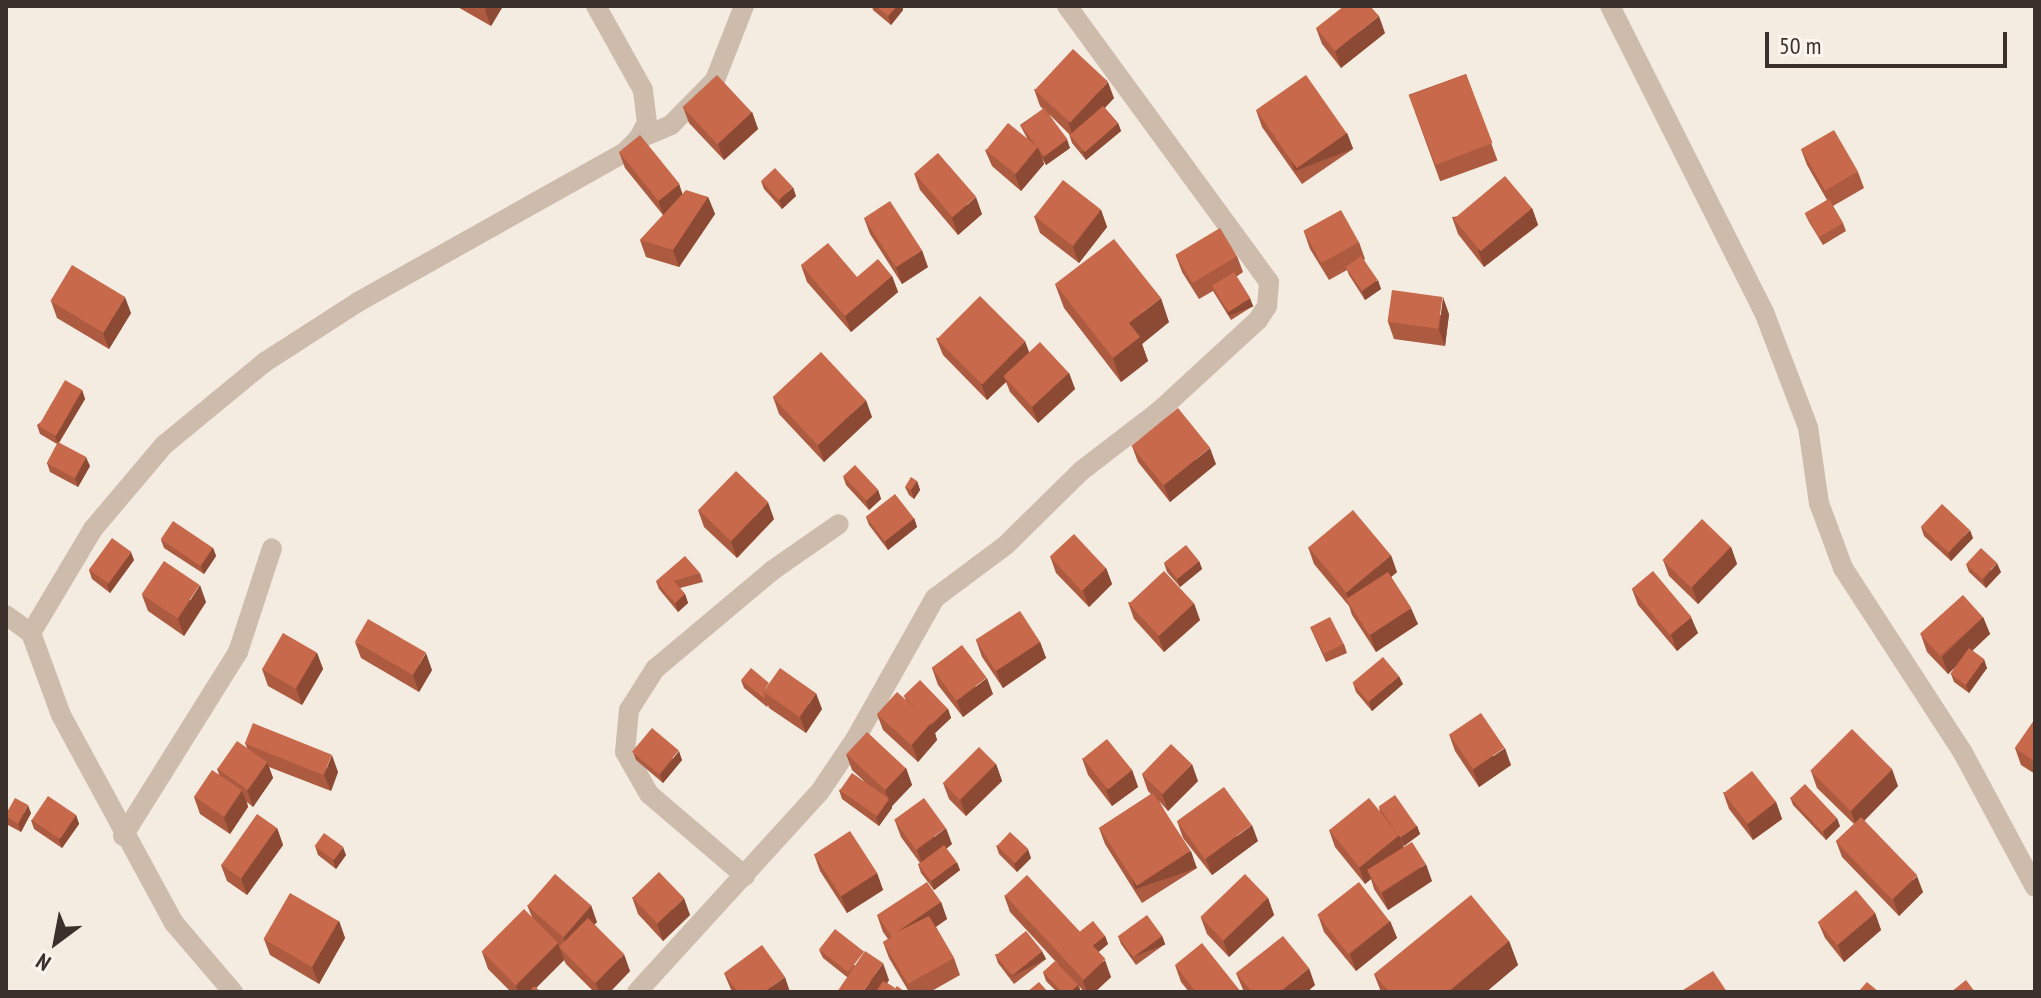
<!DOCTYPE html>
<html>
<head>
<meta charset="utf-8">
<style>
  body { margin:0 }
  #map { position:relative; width:2041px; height:998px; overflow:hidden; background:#f4ebe1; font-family:"PT Sans Narrow",sans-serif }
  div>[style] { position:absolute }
  .street>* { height:20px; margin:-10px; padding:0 10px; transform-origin:10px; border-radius:10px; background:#cdbbac }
  .wall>* { inset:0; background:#ac5a40; transform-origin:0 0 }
  .shaded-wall>* { inset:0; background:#8c4a34; transform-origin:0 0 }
  .building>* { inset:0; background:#c8694b; transform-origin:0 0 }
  span { translate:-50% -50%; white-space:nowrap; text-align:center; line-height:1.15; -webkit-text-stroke:6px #fbf5ee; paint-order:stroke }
  .frame { position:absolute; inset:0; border:8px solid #3b302b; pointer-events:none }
  .north { position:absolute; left:16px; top:902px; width:80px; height:80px; -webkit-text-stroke:6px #fbf5ee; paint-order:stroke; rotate:212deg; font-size:22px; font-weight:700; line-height:32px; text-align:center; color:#3b302b }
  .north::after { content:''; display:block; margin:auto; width:28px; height:36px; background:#3b302b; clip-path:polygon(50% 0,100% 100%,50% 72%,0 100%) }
  .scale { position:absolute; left:1765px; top:32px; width:242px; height:36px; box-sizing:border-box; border:4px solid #3b302b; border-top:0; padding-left:10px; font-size:24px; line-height:28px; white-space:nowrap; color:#3b302b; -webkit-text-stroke:6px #fbf5ee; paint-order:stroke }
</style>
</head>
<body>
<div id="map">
  <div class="street">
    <div style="left:1610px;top:6px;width:343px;rotate:63.3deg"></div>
    <div style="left:1764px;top:312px;width:123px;rotate:69.1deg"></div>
    <div style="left:1808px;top:427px;width:77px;rotate:81.8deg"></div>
    <div style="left:1819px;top:503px;width:69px;rotate:69.7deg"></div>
    <div style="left:1843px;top:568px;width:218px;rotate:57deg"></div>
    <div style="left:1962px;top:751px;width:154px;rotate:61.8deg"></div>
    <div style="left:638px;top:139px;width:36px;rotate:-23deg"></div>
    <div style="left:671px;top:125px;width:63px;rotate:-45.6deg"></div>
    <div style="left:715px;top:80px;width:79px;rotate:-68.6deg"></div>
    <div style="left:6px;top:615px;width:31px;rotate:36deg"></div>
    <div style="left:31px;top:633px;width:87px;rotate:69.9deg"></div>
    <div style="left:61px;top:715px;width:237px;rotate:61.5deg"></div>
    <div style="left:174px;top:923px;width:91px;rotate:49.5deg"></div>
    <div style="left:31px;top:633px;width:121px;rotate:-59.2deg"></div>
    <div style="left:93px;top:529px;width:110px;rotate:-49.8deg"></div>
    <div style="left:164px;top:445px;width:131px;rotate:-39.4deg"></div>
    <div style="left:265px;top:362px;width:111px;rotate:-32.8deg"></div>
    <div style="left:358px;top:302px;width:305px;rotate:-29.3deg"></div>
    <div style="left:624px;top:153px;width:20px;rotate:-45deg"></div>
    <div style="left:638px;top:139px;width:18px;rotate:-61deg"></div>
    <div style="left:647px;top:123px;width:33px;rotate:-97deg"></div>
    <div style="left:643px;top:90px;width:96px;rotate:-119.2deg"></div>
    <div style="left:123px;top:836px;width:217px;rotate:-58deg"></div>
    <div style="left:238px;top:652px;width:109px;rotate:-71.9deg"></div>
    <div style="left:745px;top:876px;width:126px;rotate:-139.5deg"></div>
    <div style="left:649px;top:794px;width:48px;rotate:-119.7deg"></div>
    <div style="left:625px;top:752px;width:42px;rotate:-84.6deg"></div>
    <div style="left:629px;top:710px;width:49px;rotate:-57.6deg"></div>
    <div style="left:655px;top:669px;width:154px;rotate:-40deg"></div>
    <div style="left:773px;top:570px;width:80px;rotate:-34.9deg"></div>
    <div style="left:637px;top:992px;width:270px;rotate:-47.6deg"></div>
    <div style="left:819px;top:793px;width:66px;rotate:-56.1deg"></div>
    <div style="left:856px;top:738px;width:161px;rotate:-60.6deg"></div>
    <div style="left:935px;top:598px;width:89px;rotate:-36.7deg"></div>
    <div style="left:1006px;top:545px;width:105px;rotate:-44.6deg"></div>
    <div style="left:1081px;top:471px;width:97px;rotate:-37.5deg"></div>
    <div style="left:1158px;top:412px;width:136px;rotate:-42.6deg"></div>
    <div style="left:1258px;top:320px;width:17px;rotate:-57deg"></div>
    <div style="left:1267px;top:306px;width:24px;rotate:-85deg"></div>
    <div style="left:1269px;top:282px;width:342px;rotate:-126.2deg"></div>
  </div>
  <div class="wall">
    <div style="clip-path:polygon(456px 6px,503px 6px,491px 26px)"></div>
    <div style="clip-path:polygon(872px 6px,902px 6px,903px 10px,891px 25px,873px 10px)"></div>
    <div style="clip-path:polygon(1316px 28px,1385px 33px,1341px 68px,1322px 44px)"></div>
    <div style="left:1466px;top:74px;width:92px;height:61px;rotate:70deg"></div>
    <div style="clip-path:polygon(1034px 89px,1114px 98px,1105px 108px,1118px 123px,1121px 131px,1086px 160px,1072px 143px,1069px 134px,1049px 114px,1070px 148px,1046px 165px,1042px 159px,1044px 164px,1021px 191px,992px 166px,985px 150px,1027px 138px,1020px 125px,1043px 109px,1040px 106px)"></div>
    <div style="clip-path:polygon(683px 107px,752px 112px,758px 129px,724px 160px,689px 123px)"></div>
    <div style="clip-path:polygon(1256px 110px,1347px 133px,1353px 149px,1302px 184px,1262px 127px)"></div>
    <div style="clip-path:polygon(1801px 149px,1858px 172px,1864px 188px,1833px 206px,1843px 223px,1846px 231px,1823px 245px,1809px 222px,1805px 214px,1827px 200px,1807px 165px)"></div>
    <div style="clip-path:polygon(619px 152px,679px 184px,682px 194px,708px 197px,715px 214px,679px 267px,646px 257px,640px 240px,663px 215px,625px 168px)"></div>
    <div style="clip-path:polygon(914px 173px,982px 214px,958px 235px,920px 190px)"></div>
    <div style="clip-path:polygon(761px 181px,796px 196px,782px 209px,764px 189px)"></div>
    <div style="clip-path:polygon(1532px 208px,1538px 225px,1484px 267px,1458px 234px,1452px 217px)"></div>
    <div style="clip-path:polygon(1101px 210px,1107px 227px,1079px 263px,1040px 233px,1034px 216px)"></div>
    <div style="clip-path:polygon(864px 218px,928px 267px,902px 284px,870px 234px)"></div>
    <div style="clip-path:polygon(1304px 232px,1359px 242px,1365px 259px,1364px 260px,1381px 289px,1365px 300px,1349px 275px,1347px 270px,1329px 280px,1310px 249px)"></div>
    <div style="clip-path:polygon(1176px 256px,1237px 256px,1243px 272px,1236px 277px,1253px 306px,1231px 320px,1213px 291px,1199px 299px,1182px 272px)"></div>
    <div style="clip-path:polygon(801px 265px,857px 277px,892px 276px,898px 292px,851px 332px,807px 282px)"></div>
    <div style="clip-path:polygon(1055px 284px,1169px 322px,1142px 344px,1148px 361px,1121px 382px,1064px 308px)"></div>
    <div style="clip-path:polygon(51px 301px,131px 313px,109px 349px,57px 318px)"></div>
    <div style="clip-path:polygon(1449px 314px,1445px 346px,1394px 339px,1388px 322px)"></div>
    <div style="clip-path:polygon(936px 338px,1029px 352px,1069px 373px,1075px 389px,1038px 423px,1010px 392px,1006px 382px,987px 400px,943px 355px)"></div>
    <div style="clip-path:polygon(82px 390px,85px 399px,59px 443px,90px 466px,78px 487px,50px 472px,47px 463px,57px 444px,40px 434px,37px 425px)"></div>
    <div style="clip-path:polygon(773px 397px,872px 417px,824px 462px,779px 414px)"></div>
    <div style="clip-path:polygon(1132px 446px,1216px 464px,1170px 502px,1138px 462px)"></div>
    <div style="clip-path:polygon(843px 476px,878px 490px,881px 499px,869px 510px,846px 485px)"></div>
    <div style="clip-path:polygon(917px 481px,920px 490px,914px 499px,909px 495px,905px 487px)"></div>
    <div style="clip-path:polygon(698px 510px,774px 519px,737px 558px,704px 527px)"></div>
    <div style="clip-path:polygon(866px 517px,914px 518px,917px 527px,888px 550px,869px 525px)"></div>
    <div style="clip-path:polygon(1921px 527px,1973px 538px,1951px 561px,1924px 536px)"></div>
    <div style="clip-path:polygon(161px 540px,213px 548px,216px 556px,204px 574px,164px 548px)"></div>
    <div style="clip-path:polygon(1308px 547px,1397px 572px,1391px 577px,1418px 624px,1376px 652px,1352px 615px,1349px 606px,1314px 564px)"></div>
    <div style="clip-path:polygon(1731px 547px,1737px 564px,1698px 604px,1669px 576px,1663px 560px)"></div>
    <div style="clip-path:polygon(1050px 556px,1106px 568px,1112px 584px,1089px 607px,1056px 573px)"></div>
    <div style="clip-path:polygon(134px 560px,110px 593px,92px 579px,89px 570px)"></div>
    <div style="clip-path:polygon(1199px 561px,1202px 569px,1180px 587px,1167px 572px,1164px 563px)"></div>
    <div style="clip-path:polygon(1966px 564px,2001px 572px,1986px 588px,1969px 572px)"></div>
    <div style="clip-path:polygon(700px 573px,703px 582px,680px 588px,685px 594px,688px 603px,678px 612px,659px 589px,656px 581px)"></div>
    <div style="clip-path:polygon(1632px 589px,1698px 633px,1677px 651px,1638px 605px)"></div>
    <div style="clip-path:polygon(142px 595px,206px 602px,184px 636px,148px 611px)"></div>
    <div style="clip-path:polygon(1128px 602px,1200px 620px,1164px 652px,1134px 619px)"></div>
    <div style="clip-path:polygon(1983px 617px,1990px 634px,1972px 650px,1987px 668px,1969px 693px,1954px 682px,1951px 674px,1958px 664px,1948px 674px,1927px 652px,1921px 635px)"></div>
    <div style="clip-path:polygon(1310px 627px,1344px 644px,1347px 653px,1326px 662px)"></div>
    <div style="clip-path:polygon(976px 640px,1040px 642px,1046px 658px,1003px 688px,982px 657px)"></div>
    <div style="clip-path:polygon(355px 642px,432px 670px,419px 692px,361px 658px)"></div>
    <div style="clip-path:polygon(317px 653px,323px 669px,302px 705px,268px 686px,262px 669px)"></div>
    <div style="clip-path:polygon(932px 668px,993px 694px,963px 717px,938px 685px)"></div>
    <div style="clip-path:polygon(741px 680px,822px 709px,806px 733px,769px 708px,768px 705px,767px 707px,744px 688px)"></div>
    <div style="clip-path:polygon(1353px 683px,1403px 684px,1372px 711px,1356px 692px)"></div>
    <div style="clip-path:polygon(904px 696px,948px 709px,951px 718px,935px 733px,937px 740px,918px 762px,883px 730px,877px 714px,906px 700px)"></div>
    <div style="clip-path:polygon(2035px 719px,2035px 774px,2021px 765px,2015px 748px)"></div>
    <div style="clip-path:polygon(1449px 734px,1511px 765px,1479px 787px,1455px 751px)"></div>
    <div style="clip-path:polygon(245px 743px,338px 772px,331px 791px,269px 767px,273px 778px,253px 807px,247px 802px,248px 807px,230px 834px,200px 814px,194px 797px,219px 774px,217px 769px,247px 748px)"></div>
    <div style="clip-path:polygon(633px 752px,682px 760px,663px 783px,636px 760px)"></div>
    <div style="clip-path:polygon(846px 754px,906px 768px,912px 785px,892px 806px,892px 808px,879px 826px,842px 799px,839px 790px,864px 781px,852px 770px)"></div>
    <div style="clip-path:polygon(1082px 758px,1132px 770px,1138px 787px,1112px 806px,1088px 775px)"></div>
    <div style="clip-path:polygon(996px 764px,1002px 781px,966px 816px,949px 799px,943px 783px)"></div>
    <div style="clip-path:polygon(1811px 771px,1898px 786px,1864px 821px,1923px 892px,1899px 916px,1842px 857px,1836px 841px,1854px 824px,1817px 788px)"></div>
    <div style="clip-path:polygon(1142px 774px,1198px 781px,1168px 811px,1159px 801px,1197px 868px,1142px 903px,1105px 844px,1099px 828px,1151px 794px,1148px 791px)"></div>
    <div style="clip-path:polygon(1723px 792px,1776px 802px,1782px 819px,1753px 840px,1729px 809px)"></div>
    <div style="clip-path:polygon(1790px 797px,1840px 826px,1826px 840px,1793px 805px)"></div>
    <div style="clip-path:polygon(1379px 807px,1417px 826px,1420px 834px,1404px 846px,1403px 844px,1404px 848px,1432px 881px,1388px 910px,1374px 889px,1371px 879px,1365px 884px,1335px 847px,1329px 830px,1380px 812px)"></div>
    <div style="clip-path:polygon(31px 813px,21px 832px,8px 825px,6px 814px)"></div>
    <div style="clip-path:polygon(76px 815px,79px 824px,62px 848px,34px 829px,31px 820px)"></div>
    <div style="clip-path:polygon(895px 821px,952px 844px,946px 849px,960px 870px,934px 890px,921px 873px,918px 864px,920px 863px,901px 837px)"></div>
    <div style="clip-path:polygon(1177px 821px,1258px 841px,1212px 875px,1183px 838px)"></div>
    <div style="clip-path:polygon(277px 828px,283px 845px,247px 895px,227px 881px,221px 865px)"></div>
    <div style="clip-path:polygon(996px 845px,1031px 858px,1017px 872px,999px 854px)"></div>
    <div style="clip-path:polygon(315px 846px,346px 855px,336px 869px,318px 855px)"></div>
    <div style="clip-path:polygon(814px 854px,877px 873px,883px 890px,847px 913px,820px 871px)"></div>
    <div style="clip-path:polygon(1004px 895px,1079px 932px,1105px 936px,1108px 944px,1098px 952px,1111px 977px,1095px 992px,1084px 992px,1079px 986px,1081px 992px,1057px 992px,1046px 981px,1043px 972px,1057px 963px,1010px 912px)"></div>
    <div style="clip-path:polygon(632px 897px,690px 915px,663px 941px,638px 914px)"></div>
    <div style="clip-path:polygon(1268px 898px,1274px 915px,1229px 957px,1207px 934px,1201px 918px)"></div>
    <div style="clip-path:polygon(941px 902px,947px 919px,936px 927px,954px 958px,960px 975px,930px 992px,909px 992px,889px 958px,883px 942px,888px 939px,883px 932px,877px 915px)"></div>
    <div style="clip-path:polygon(527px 905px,597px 922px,594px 924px,630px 971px,610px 992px,594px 992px,566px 964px,564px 960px,536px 988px,541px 992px,511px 992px,488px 969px,482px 952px,532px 917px)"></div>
    <div style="clip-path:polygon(1875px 913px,1881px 930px,1844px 962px,1825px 938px,1818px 922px)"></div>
    <div style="clip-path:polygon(1318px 915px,1390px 921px,1397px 938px,1356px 971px,1324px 932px)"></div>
    <div style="clip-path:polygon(339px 921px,345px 938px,319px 984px,270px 955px,264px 939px)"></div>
    <div style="clip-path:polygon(1118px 936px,1162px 936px,1165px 944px,1136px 965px,1121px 944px)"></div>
    <div style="clip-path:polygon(1509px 941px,1518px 965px,1486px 992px,1381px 992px,1374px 974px)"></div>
    <div style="clip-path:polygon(819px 950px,889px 980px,887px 983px,895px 988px,847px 977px,823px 958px)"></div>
    <div style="clip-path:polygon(995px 954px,1046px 959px,1014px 984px,998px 963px)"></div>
    <div style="clip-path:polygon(1175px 965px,1241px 992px,1189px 992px,1181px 982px)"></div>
    <div style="clip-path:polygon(724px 973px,790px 992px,732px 992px)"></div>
    <div style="clip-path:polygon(1236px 973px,1315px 985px,1307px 992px,1244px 992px)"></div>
  </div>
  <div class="shaded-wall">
    <div style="clip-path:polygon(487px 6px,503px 6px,491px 26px,485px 10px)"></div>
    <div style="clip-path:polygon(897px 6px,902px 6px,903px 10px,891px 25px,888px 16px)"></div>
    <div style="clip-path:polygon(1379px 16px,1385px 33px,1341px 68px,1335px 51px)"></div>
    <div style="clip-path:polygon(1108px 82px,1114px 98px,1074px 139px,1068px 122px)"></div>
    <div style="clip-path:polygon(752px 112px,758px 129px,724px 160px,718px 144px)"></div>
    <div style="clip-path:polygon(1118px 123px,1121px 131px,1086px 160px,1082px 151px)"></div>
    <div style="left:1347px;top:133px;width:17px;height:62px;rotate:69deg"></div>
    <div style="clip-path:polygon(1067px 139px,1070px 148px,1046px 165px,1043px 157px)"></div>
    <div style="clip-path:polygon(1038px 147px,1044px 164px,1021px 191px,1015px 175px)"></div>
    <div style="clip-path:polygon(679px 184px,685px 201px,664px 217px,658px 200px)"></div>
    <div style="clip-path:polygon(793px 187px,796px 196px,782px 209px,779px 200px)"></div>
    <div style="clip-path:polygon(708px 197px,715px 214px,679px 267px,673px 250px)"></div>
    <div style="clip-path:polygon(976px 197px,982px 214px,958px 235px,952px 218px)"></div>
    <div style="clip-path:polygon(1532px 208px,1538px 225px,1484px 267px,1478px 251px)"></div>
    <div style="clip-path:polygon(1101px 210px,1107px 227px,1079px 263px,1073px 247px)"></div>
    <div style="clip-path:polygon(922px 250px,928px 267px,902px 284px,896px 267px)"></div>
    <div style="clip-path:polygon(892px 276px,898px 292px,851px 332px,845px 316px)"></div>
    <div style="clip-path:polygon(1378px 280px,1381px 289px,1365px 300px,1362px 291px)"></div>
    <div style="clip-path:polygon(125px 297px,131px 313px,109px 349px,103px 333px)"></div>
    <div style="clip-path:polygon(1443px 297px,1449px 314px,1445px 346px,1439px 330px)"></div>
    <div style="clip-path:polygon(1161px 298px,1169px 322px,1142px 344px,1148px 361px,1121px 382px,1113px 358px,1129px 323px)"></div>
    <div style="left:1250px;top:298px;width:9px;height:26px;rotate:69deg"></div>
    <div style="clip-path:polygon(1025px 341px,1031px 357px,1004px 376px,1006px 382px,987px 400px,981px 383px)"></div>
    <div style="clip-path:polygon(1069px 373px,1075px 389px,1038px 423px,1032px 407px)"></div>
    <div style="clip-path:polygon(82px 390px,85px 399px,58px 444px,55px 436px)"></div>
    <div style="clip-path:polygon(866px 400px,872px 417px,824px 462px,818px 445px)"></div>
    <div style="clip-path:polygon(1210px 448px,1216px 464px,1170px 502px,1164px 485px)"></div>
    <div style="clip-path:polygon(86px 457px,90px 466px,78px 487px,75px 478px)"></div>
    <div style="clip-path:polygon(917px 481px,920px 490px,914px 499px,911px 490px)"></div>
    <div style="clip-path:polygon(878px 490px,881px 499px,869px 510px,866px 501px)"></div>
    <div style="clip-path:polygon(768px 502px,774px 519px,737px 558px,731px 542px)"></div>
    <div style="clip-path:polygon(914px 518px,917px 527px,888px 550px,885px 541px)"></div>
    <div style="clip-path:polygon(1970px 530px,1973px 538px,1951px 561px,1948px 553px)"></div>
    <div style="clip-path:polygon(1731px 547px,1737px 564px,1698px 604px,1692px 587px)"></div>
    <div style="clip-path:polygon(213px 548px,216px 556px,204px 574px,201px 566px)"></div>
    <div style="clip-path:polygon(131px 552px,134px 560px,110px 593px,107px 584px)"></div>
    <div style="clip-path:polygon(1391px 555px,1397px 572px,1353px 609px,1346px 593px)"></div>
    <div style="clip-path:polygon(1199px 561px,1202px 569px,1180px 587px,1177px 579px)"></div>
    <div style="clip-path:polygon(1997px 563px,2001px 572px,1986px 588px,1983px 580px)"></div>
    <div style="clip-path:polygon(1106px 568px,1112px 584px,1089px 607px,1083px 590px)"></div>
    <div style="clip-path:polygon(200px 585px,206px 602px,184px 636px,178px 619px)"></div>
    <div style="clip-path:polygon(685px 594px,688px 603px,678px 612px,675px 603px)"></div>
    <div style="clip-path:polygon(1194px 603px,1200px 620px,1164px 652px,1158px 635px)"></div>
    <div style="clip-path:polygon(1411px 608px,1418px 624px,1376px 652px,1370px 635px)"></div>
    <div style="clip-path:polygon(1691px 617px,1698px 633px,1677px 651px,1671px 634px)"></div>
    <div style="clip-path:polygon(1983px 617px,1990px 634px,1948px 674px,1942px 657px)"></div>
    <div style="clip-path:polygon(1040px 642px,1046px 658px,1003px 688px,996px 671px)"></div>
    <div style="clip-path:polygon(317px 653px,323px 669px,302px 705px,296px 688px)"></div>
    <div style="clip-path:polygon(426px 653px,432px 670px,419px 692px,413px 675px)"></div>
    <div style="clip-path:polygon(1984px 659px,1987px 668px,1969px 693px,1966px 685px)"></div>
    <div style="clip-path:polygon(1399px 676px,1403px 684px,1372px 711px,1369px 702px)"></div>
    <div style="clip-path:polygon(987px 678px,993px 694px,963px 717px,957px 701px)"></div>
    <div style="clip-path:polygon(816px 693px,822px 709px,806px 733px,800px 717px)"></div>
    <div style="clip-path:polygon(948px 709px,951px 718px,935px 733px,937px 740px,918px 762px,912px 745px,931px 723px)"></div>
    <div style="clip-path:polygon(1505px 748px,1511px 765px,1479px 787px,1473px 770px)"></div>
    <div style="clip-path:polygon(679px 751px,682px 760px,663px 783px,660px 775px)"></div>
    <div style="clip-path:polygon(332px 755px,338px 772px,331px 791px,324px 775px)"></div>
    <div style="clip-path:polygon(267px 762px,273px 778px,253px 807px,247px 790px)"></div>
    <div style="clip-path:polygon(996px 764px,1002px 781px,966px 816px,960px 799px)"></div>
    <div style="clip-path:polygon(1192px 764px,1198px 781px,1168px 811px,1162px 794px)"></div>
    <div style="clip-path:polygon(906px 768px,912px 785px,892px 806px,892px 808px,879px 826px,876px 818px,889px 800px,885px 790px)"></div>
    <div style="clip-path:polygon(1892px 769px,1898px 786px,1857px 828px,1851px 811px)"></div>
    <div style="clip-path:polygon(1132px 770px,1138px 787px,1112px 806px,1106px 789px)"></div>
    <div style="clip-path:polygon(242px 790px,248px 807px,230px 834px,224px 818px)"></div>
    <div style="clip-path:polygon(1776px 802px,1782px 819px,1753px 840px,1747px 823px)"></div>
    <div style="clip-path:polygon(28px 805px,31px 813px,21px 832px,18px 824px)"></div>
    <div style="clip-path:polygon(76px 815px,79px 824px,62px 848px,59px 840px)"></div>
    <div style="clip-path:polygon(1837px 818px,1840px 826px,1826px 840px,1823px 831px)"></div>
    <div style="clip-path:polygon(1252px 825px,1258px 841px,1212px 875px,1206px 859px)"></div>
    <div style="clip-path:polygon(1417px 826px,1420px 834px,1404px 846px,1400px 837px)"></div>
    <div style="clip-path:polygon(277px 828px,283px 845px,247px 895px,241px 878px)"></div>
    <div style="clip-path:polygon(946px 828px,952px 844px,923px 866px,917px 850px)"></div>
    <div style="clip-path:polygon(1399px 835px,1405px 852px,1368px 872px,1371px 879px,1365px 884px,1359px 867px)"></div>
    <div style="clip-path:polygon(343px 847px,346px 855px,336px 869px,333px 860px)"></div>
    <div style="clip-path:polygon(1028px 849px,1031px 858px,1017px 872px,1014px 864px)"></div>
    <div style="left:1191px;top:851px;width:18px;height:65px;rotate:71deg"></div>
    <div style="clip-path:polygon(957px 862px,960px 870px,934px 890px,931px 881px)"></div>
    <div style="clip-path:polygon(1426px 864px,1432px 881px,1388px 910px,1382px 893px)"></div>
    <div style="clip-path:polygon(877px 873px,883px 890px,847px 913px,841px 896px)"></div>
    <div style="clip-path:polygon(1917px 876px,1923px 892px,1899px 916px,1893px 899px)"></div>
    <div style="clip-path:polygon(684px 898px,690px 915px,663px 941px,657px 924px)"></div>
    <div style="clip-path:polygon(1268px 898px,1274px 915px,1229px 957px,1223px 940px)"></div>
    <div style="clip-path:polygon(941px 902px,947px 919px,903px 949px,897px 932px)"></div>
    <div style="clip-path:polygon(591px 905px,597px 922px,569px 953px,563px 936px)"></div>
    <div style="clip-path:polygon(1875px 913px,1881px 930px,1844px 962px,1838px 945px)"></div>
    <div style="clip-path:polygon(339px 921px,345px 938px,319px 984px,312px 967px)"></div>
    <div style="clip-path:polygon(1390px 921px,1397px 938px,1356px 971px,1350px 954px)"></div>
    <div style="clip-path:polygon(1105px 936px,1108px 944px,1094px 956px,1091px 947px)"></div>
    <div style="left:1162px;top:936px;width:9px;height:36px;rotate:69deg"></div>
    <div style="clip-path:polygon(1509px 941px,1518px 965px,1486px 992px,1448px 992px)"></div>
    <div style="clip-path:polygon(558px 943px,564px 960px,532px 992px,518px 992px,516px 986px)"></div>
    <div style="left:1042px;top:951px;width:9px;height:39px;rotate:63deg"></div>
    <div style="clip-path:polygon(624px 954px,630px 971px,610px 992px,599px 992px,596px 983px)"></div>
    <div style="clip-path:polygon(1105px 960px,1111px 977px,1095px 992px,1087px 992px,1083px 981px)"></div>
    <div style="clip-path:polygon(883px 963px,889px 980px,881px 992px,863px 992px)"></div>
    <div style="clip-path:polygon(1309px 968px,1315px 985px,1307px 992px,1280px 992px)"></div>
    <div style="clip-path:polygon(785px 977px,790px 992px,764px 992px)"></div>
    <div style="clip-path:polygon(1078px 985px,1081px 992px,1070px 992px)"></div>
  </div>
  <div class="building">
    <div style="clip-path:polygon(876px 6px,897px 6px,888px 16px)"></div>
    <div style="clip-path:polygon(1344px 6px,1370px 6px,1379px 16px,1335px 51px,1316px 28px)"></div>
    <div style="left:1073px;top:49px;width:48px;height:56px;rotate:43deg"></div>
    <div style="left:1466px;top:74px;width:74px;height:61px;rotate:69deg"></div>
    <div style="left:717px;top:75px;width:51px;height:47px;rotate:47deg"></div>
    <div style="left:1306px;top:75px;width:71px;height:61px;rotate:55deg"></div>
    <div style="left:1103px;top:106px;width:23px;height:44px;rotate:49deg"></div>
    <div style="left:1044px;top:108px;width:39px;height:29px;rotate:53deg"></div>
    <div style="left:1008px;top:123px;width:38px;height:35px;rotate:39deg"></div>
    <div style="left:1834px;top:130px;width:48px;height:38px;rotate:60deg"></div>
    <div style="left:640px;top:135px;width:63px;height:27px;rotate:51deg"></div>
    <div style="left:938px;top:153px;width:58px;height:31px;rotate:49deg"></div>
    <div style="left:775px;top:168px;width:26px;height:19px;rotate:47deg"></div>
    <div style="left:1505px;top:176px;width:42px;height:67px;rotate:50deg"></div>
    <div style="left:1063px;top:180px;width:48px;height:46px;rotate:38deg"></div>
    <div style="clip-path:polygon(686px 190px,708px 197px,673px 250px,640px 240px)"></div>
    <div style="left:1829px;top:199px;width:28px;height:28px;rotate:60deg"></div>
    <div style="left:890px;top:201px;width:59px;height:31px;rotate:57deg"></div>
    <div style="left:1341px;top:210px;width:37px;height:43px;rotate:61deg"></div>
    <div style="left:1220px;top:228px;width:33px;height:52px;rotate:59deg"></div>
    <div style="clip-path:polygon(1114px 239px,1161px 298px,1129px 323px,1140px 337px,1113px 358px,1055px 284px)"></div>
    <div style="clip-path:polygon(828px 243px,857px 277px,878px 259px,892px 276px,845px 316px,801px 265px)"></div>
    <div style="left:1361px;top:256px;width:29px;height:19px;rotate:55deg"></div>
    <div style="left:72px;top:265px;width:62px;height:42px;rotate:31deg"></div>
    <div style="left:1234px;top:272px;width:31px;height:26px;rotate:58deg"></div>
    <div style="left:1392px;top:290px;width:51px;height:32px;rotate:8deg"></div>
    <div style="left:980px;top:296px;width:64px;height:61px;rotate:45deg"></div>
    <div style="left:1040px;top:342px;width:42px;height:50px;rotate:47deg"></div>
    <div style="left:821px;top:352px;width:66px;height:66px;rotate:47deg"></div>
    <div style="left:65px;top:380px;width:20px;height:53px;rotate:30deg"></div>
    <div style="left:1178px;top:408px;width:51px;height:60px;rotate:51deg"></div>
    <div style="left:58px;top:442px;width:32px;height:24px;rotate:28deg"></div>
    <div style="left:855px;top:465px;width:34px;height:16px;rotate:47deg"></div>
    <div style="left:736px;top:471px;width:45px;height:54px;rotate:44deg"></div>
    <div style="clip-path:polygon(911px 477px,917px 481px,911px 490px,905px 487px)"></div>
    <div style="left:895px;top:494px;width:31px;height:37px;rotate:52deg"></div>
    <div style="left:1942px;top:504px;width:38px;height:31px;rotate:43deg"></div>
    <div style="left:1353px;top:510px;width:59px;height:58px;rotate:50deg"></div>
    <div style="left:1702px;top:519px;width:40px;height:57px;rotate:44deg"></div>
    <div style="left:173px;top:521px;width:48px;height:22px;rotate:34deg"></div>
    <div style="left:1074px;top:534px;width:47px;height:33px;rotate:47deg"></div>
    <div style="left:112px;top:538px;width:24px;height:39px;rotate:36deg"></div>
    <div style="left:1186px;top:545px;width:21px;height:28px;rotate:51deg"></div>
    <div style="left:1981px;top:548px;width:22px;height:22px;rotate:43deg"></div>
    <div style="clip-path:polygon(685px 556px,700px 573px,674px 581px,685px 594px,675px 603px,656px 581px)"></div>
    <div style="left:164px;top:561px;width:43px;height:40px;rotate:34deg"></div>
    <div style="left:1164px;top:571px;width:44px;height:48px;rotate:47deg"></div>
    <div style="left:1653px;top:571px;width:60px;height:28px;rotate:50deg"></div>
    <div style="left:1388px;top:572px;width:43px;height:50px;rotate:57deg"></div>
    <div style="left:1963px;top:595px;width:30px;height:58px;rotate:48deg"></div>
    <div style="left:1020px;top:611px;width:37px;height:53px;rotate:57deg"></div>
    <div style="left:1330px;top:617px;width:30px;height:22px;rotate:63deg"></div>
    <div style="left:368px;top:619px;width:67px;height:26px;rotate:30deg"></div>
    <div style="left:283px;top:633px;width:39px;height:42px;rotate:30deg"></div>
    <div style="left:962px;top:645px;width:41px;height:38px;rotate:53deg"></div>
    <div style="left:1969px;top:648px;width:19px;height:32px;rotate:36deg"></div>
    <div style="left:1383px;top:657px;width:25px;height:40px;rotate:50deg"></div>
    <div style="clip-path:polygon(751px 668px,769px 683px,763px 692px,765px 696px,764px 698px,741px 680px)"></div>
    <div style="left:780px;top:668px;width:44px;height:29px;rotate:35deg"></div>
    <div style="left:920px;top:680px;width:40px;height:23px;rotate:46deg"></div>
    <div style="left:897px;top:692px;width:46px;height:30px;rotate:42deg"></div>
    <div style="left:1481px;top:713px;width:42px;height:38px;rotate:56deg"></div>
    <div style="clip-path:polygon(2035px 719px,2035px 762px,2015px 748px)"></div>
    <div style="left:253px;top:723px;width:85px;height:22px;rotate:22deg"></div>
    <div style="left:652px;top:728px;width:35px;height:31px;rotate:40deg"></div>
    <div style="left:1852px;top:729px;width:57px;height:59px;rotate:45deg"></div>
    <div style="left:867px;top:732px;width:53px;height:30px;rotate:43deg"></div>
    <div style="left:1107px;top:739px;width:40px;height:31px;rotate:51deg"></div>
    <div style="left:237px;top:741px;width:37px;height:34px;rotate:35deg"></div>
    <div style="left:1171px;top:744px;width:29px;height:42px;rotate:44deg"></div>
    <div style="left:979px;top:747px;width:24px;height:51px;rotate:45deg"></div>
    <div style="left:212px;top:770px;width:36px;height:32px;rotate:34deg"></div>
    <div style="left:1752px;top:771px;width:39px;height:36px;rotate:52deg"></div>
    <div style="left:852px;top:773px;width:45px;height:21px;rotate:35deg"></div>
    <div style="left:1805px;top:784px;width:47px;height:20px;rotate:47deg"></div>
    <div style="left:1224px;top:787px;width:47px;height:58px;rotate:54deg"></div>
    <div style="left:1153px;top:793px;width:69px;height:64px;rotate:57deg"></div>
    <div style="left:1395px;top:795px;width:38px;height:20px;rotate:55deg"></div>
    <div style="left:48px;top:796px;width:34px;height:29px;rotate:34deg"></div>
    <div style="clip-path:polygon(15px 798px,28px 805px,18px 824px,6px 817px,6px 814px)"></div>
    <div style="left:924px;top:798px;width:37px;height:37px;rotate:54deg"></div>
    <div style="left:1369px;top:798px;width:48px;height:51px;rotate:51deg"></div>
    <div style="left:257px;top:814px;width:24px;height:62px;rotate:35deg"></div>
    <div style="left:1861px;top:817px;width:81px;height:35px;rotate:46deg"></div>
    <div style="left:850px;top:831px;width:50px;height:43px;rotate:57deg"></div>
    <div style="left:1010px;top:832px;width:25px;height:19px;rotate:43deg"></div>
    <div style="left:324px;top:833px;width:24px;height:16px;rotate:36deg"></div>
    <div style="left:1412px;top:842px;width:26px;height:53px;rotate:58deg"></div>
    <div style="left:944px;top:845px;width:21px;height:32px;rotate:53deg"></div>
    <div style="left:659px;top:872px;width:36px;height:37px;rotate:46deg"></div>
    <div style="left:555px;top:874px;width:48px;height:42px;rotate:41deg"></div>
    <div style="left:1245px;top:874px;width:33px;height:62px;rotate:46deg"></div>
    <div style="left:1027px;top:875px;width:115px;height:30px;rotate:47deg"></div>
    <div style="clip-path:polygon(927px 882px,941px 902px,897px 932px,929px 916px,954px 958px,908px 984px,883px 942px,892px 937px,877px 915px)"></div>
    <div style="left:1359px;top:882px;width:50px;height:53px;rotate:52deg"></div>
    <div style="left:1856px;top:890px;width:30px;height:50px;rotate:50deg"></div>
    <div style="left:290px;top:893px;width:56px;height:53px;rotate:30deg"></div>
    <div style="clip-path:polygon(1471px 895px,1509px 941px,1448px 992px,1389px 992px,1374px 974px)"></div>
    <div style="left:524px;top:909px;width:48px;height:60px;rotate:45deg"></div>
    <div style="left:1147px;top:915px;width:26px;height:36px;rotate:54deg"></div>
    <div style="left:588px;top:918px;width:51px;height:41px;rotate:45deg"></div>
    <div style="left:1093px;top:921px;width:19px;height:18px;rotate:51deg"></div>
    <div style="left:835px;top:929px;width:37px;height:26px;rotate:38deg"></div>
    <div style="left:1026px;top:931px;width:26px;height:39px;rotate:51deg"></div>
    <div style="clip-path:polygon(1283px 936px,1309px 968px,1280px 992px,1252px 992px,1236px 973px)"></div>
    <div style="clip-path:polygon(1202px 943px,1241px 992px,1196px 992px,1175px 965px)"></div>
    <div style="clip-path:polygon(762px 945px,785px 977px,764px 992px,738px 992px,724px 973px)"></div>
    <div style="clip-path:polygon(865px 951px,883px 963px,863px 992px,837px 992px)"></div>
    <div style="clip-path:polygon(1055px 961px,1078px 985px,1070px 992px,1062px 992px,1043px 972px)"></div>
    <div style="clip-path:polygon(1713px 971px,1727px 992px,1680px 992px)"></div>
    <div style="clip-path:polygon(1966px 980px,1975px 992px,1951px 992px)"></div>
    <div style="clip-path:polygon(883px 981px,895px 988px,892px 992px,876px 992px)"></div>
    <div style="clip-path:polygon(1039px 982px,1048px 992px,1027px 992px)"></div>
    <div style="clip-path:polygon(1867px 982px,1879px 992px,1858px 992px)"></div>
    <div style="clip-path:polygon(534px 986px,541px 992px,529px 992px)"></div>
    <div style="clip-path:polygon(897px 986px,905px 992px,892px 992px)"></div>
  </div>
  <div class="frame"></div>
  <div class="north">N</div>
  <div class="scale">50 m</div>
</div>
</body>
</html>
